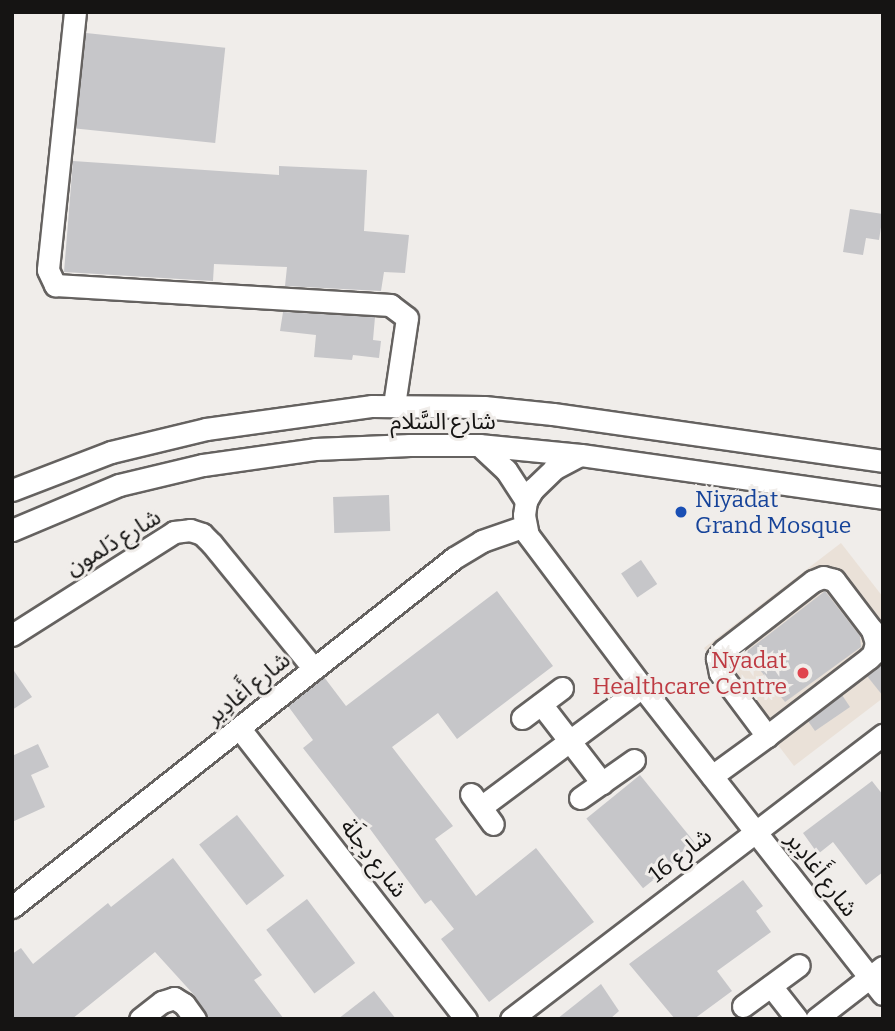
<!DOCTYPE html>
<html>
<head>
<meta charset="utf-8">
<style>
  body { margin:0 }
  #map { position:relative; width:895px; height:1031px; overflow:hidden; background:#f0edea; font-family:Bitter,"Noto Sans Arabic",serif }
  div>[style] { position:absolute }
  .built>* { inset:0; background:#eae1d8 }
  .building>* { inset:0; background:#c6c6c9; transform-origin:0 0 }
  .roads { filter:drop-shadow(2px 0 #656260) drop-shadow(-2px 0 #656260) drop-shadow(0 2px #656260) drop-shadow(0 -2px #656260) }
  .minor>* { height:21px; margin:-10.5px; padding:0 10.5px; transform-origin:10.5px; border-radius:10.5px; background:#fff }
  .dots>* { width:19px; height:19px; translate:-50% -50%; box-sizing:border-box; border:4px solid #f0edea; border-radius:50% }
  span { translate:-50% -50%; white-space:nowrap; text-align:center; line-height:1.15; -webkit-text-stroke:6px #f0edea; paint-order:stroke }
  .street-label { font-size:23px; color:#151413 }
  .transit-label { font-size:23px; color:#164399 }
  .left { translate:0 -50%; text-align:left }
  .health-label { font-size:23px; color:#be3a42 }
  .right { translate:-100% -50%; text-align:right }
  .frame { position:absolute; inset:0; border:14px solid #151413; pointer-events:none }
</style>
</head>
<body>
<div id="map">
  <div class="built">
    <div style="clip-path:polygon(841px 543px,883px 597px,883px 698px,794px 766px,704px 648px)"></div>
  </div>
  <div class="building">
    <div style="left:86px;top:33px;width:140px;height:96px;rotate:6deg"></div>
    <div style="clip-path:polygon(73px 161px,279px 175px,279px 166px,367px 170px,364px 231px,409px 235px,405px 273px,384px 272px,381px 291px,285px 286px,287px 267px,214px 264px,213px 281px,64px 272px)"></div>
    <div style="clip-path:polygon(850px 209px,883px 214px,879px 240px,866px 238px,863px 255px,843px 252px)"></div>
    <div style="clip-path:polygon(283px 312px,375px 317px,373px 340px,381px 341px,379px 358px,353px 355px,352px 360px,314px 357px,316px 335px,280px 331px)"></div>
    <div style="left:389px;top:495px;width:36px;height:56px;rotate:88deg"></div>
    <div style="left:641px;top:560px;width:29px;height:24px;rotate:56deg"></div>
    <div style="clip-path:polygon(497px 591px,553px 666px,457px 739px,438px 713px,392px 747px,453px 826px,435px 839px,476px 896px,536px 848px,594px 922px,489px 1002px,441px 939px,454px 929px,431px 900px,425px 904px,362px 818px,360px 821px,303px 748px,313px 740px,288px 706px,324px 677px,346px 706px)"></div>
    <div style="clip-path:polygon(825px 591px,860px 636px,861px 647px,785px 702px,746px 652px)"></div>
    <div style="clip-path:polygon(883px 663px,883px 696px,867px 676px)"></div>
    <div style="clip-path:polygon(12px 668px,32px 697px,12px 710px)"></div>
    <div style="clip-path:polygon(842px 695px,850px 707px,815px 731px,808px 721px)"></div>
    <div style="clip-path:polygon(38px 744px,49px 767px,31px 775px,45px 807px,12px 822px,12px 756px)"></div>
    <div style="left:640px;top:775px;width:90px;height:69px;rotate:51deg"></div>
    <div style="clip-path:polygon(872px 781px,883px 795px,883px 872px,866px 885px,833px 842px,818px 854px,803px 833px)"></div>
    <div style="left:237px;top:815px;width:77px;height:48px;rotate:52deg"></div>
    <div style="clip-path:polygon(173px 858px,262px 975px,254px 980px,284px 1019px,208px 1019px,195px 996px,155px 952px,72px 1019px,12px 1019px,12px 954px,21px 948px,33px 964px,108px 903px,111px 907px)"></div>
    <div style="clip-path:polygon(743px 880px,763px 906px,756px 911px,771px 932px,717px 971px,732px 991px,694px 1019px,675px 1019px,629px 964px)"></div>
    <div style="left:307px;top:899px;width:80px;height:51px;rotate:53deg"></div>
    <div style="clip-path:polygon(601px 984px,619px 1011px,610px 1019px,557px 1019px)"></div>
    <div style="clip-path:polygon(374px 991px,396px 1019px,338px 1019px)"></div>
  </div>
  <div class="roads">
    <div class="minor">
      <div style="left:75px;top:12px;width:259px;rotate:96deg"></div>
      <div style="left:48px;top:270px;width:17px;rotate:65deg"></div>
      <div style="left:55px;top:285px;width:336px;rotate:3.4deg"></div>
      <div style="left:390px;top:305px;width:21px;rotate:37deg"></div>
      <div style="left:407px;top:318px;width:88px;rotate:98.5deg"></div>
      <div style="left:479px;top:445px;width:37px;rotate:43deg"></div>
      <div style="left:506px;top:470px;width:37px;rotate:57deg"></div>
      <div style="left:580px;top:455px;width:30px;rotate:152deg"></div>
      <div style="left:554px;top:469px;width:29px;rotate:136deg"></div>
      <div style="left:533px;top:489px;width:14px;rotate:120deg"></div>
      <div style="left:526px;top:501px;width:14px;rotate:98deg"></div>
      <div style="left:524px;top:515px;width:20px;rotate:79deg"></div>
      <div style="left:528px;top:535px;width:190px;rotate:53.1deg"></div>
      <div style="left:642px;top:687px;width:390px;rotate:51.9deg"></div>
      <div style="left:12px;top:490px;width:106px;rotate:-21deg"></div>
      <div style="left:111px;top:452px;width:98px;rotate:-13.6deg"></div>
      <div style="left:206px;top:429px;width:168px;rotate:-7.9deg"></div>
      <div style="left:372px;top:406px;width:112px;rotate:0.5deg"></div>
      <div style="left:484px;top:407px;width:69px;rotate:5.8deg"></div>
      <div style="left:553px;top:414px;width:333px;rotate:8.1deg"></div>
      <div style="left:12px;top:530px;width:116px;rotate:-22.8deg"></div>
      <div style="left:119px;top:485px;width:86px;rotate:-13.4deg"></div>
      <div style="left:203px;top:465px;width:113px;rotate:-8.1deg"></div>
      <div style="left:315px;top:449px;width:95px;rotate:-2.4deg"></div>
      <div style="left:410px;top:445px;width:69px"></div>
      <div style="left:479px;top:445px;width:102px;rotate:5.6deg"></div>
      <div style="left:581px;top:455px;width:305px;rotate:8.1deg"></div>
      <div style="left:12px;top:635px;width:192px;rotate:-32.4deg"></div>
      <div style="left:174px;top:532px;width:16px;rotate:-7deg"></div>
      <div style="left:190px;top:530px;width:13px;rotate:18deg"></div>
      <div style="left:202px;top:534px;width:14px;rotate:45deg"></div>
      <div style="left:212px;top:544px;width:161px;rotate:50.8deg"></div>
      <div style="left:541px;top:704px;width:100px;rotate:52.3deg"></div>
      <div style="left:522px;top:718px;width:50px;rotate:-36.9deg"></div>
      <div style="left:240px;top:729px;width:368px;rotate:52.1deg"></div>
      <div style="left:712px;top:776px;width:68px;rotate:-36deg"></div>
      <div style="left:767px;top:736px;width:128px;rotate:-37.4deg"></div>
      <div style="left:869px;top:658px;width:6px;rotate:-45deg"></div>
      <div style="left:873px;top:654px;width:11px;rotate:-75deg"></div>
      <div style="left:876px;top:643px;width:14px;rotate:-107deg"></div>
      <div style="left:872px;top:630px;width:63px;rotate:-127.2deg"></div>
      <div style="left:834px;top:580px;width:11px;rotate:-165deg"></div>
      <div style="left:823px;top:577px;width:11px;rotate:158deg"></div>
      <div style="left:813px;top:581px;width:113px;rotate:142.2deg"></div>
      <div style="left:724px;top:650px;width:11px;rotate:131deg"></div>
      <div style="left:717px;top:658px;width:15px;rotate:79deg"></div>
      <div style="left:720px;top:673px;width:79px;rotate:53.3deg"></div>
      <div style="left:471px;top:794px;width:37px;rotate:54deg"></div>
      <div style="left:580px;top:798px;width:66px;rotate:-35.1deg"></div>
      <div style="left:481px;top:807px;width:201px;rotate:-36.7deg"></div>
      <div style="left:12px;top:907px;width:563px;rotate:-38.29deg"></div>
      <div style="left:454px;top:558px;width:33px;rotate:-31deg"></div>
      <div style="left:482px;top:541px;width:46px;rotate:-19.2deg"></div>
      <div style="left:771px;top:986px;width:42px;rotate:51.8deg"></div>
      <div style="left:743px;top:1006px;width:69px;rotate:-36.2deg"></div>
      <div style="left:140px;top:1019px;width:28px;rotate:-38deg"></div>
      <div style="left:162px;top:1002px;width:13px;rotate:-18deg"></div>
      <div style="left:174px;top:998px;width:12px;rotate:31deg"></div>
      <div style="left:184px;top:1004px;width:19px;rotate:54deg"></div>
      <div style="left:511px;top:1019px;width:468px;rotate:-37.4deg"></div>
      <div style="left:816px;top:1019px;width:85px;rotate:-37.8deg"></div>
    </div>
  </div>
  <div class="dots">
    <div style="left:681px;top:512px;background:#1a4fb4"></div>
    <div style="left:803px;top:673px;background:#e0444e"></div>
  </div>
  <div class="street-label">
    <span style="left:443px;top:421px">شارع السَّلام</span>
    <span style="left:113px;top:542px;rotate:-31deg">شارع دَلمون</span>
    <span style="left:248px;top:688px;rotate:-39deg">شارع أَغادِير</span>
    <span style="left:680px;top:855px;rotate:-38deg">شارع 16</span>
    <span style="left:374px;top:858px;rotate:52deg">شارع دِجلَة</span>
    <span style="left:822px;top:874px;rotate:52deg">شارع أَغادِير</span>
  </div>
  <div class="transit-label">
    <span class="left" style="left:695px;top:512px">Niyadat<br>Grand Mosque</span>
  </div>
  <div class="health-label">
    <span class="right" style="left:787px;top:673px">Nyadat<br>Healthcare Centre</span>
  </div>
  <div class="frame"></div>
</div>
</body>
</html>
